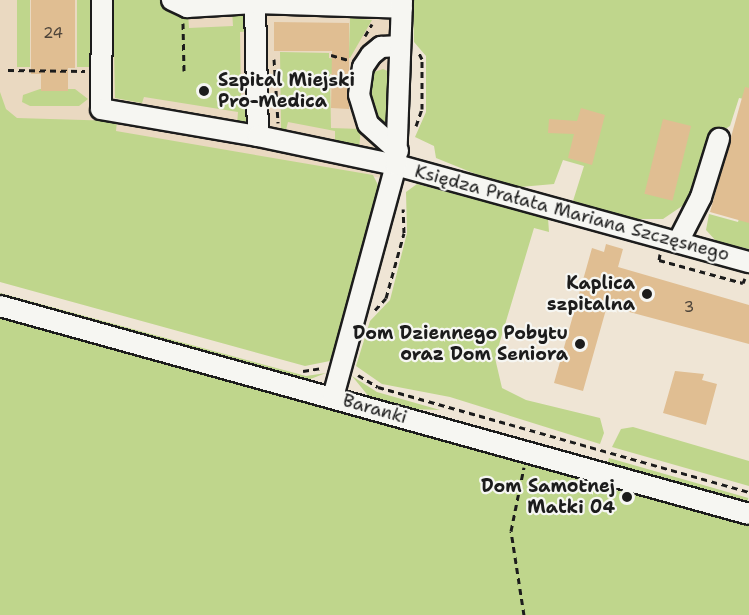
<!DOCTYPE html>
<html>
<head>
<meta charset="utf-8">
<style>
  body { margin:0 }
  #map { position:relative; width:749px; height:615px; overflow:hidden; background:#efe5d5; font-family:"Shantell Sans",sans-serif }
  div>[style] { position:absolute }
  .built>* { inset:0; background:#ead9c1 }
  .green>* { inset:0; background:#bfd68c; transform-origin:0 0 }
  .building>* { inset:0; background:#e0be92; transform-origin:0 0 }
  .path>* { height:3px; margin-top:-1.5px; transform-origin:0; background:repeating-linear-gradient(90deg,#1c1c1c 0 6px,transparent 0 10.5px) }
  .roads { filter:drop-shadow(2px 0 #1c1c1c) drop-shadow(-2px 0 #1c1c1c) drop-shadow(0 2px #1c1c1c) drop-shadow(0 -2px #1c1c1c) }
  .minor>* { height:20px; margin:-10px; padding:0 10px; transform-origin:10px; border-radius:10px; background:#f6f6f2 }
  .dots>* { width:16px; height:16px; translate:-50% -50%; box-sizing:border-box; border:3px solid #f6f6f2; border-radius:50% }
  span { translate:-50% -50%; white-space:nowrap; text-align:center; line-height:1.15; -webkit-text-stroke:4.5px #f6f6f2; paint-order:stroke }
  .number-label { font-size:15px; color:#4d443a }
  .number-label span { -webkit-text-stroke-width:0 }
  .poi-label { font-size:18px; color:#1c1c1c; font-weight:700 }
  .left { translate:0 -50%; text-align:left }
  .right { translate:-100% -50%; text-align:right }
  .street-label { font-size:18px; color:#1c1c1c }
</style>
</head>
<body>
<div id="map">
  <div class="built">
    <div style="clip-path:polygon(0 0,409px 0,408px 118px,399px 181px,58px 122px,0 121px)"></div>
  </div>
  <div class="green">
    <div style="clip-path:polygon(0 0,0 92px,6px 109px,17px 118px,117px 121px,116px 131px,373px 175px,381px 191px,335px 360px,305px 366px,0 282px)"></div>
    <div style="left:17px;top:0;width:13px;height:67px"></div>
    <div style="left:77px;top:0;width:18px;height:67px"></div>
    <div style="clip-path:polygon(113px 0,163px 0,188px 12px,189px 28px,233px 26px,232px 10px,243px 10px,253px 20px,253px 31px,240px 32px,241px 98px,253px 99px,251px 120px,237px 125px,238px 112px,144px 97px,142px 103px,115px 98px)"></div>
    <div style="clip-path:polygon(413px 0,749px 0,749px 100px,739px 98px,730px 126px,719px 133px,714px 130px,688px 202px,663px 219px,634px 219px,573px 201px,584px 166px,563px 160px,554px 184px,520px 187px,488px 179px,436px 158px,434px 146px,415px 137px,426px 112px,426px 56px,414px 42px)"></div>
    <div style="clip-path:polygon(350px 18px,372px 20px,350px 58px,333px 54px,349px 52px)"></div>
    <div style="clip-path:polygon(280px 52px,329px 53px,329px 58px,348px 61px,347px 74px,330px 74px,331px 128px,361px 129px,359px 148px,335px 142px,335px 131px,288px 122px,286px 130px,281px 129px)"></div>
    <div style="clip-path:polygon(383px 69px,394px 74px,395px 128px,386px 129px,375px 121px,365px 94px,371px 73px)"></div>
    <div style="clip-path:polygon(40px 89px,75px 89px,88px 99px,79px 106px,30px 106px,22px 102px,23px 95px)"></div>
    <div style="clip-path:polygon(417px 184px,548px 218px,549px 232px,534px 228px,495px 358px,502px 388px,526px 400px,600px 418px,604px 433px,600px 444px,450px 397px,382px 384px,356px 366px,370px 321px,390px 300px,407px 233px,406px 192px)"></div>
    <div style="clip-path:polygon(749px 184px,749px 249px,717px 242px,706px 230px,709px 214px,738px 222px)"></div>
    <div style="clip-path:polygon(0 293px,306px 376px,326px 373px,308px 380px,135px 336px,0 297px)"></div>
    <div style="clip-path:polygon(0 315px,573px 474px,590px 484px,749px 523px,749px 615px,0 615px)"></div>
    <div style="clip-path:polygon(352px 376px,377px 392px,440px 410px,409px 409px,370px 398px)"></div>
    <div style="clip-path:polygon(633px 427px,749px 461px,749px 486px,612px 447px,621px 429px)"></div>
    <div style="left:609px;top:458px;width:145px;height:11px;rotate:16deg"></div>
  </div>
  <div class="building">
    <div style="clip-path:polygon(31px 0,75px 0,75px 68px,68px 68px,68px 91px,41px 91px,41px 74px,31px 74px)"></div>
    <div style="clip-path:polygon(274px 22px,349px 23px,349px 109px,331px 108px,332px 51px,274px 51px)"></div>
    <div style="clip-path:polygon(745px 87px,749px 88px,749px 223px,710px 212px)"></div>
    <div style="clip-path:polygon(581px 108px,605px 115px,592px 165px,568px 158px,574px 134px,548px 133px,549px 119px,577px 121px)"></div>
    <div style="left:663px;top:119px;width:29px;height:77px;rotate:14deg"></div>
    <div style="clip-path:polygon(606px 244px,623px 249px,618px 267px,749px 305px,749px 344px,607px 306px,583px 391px,554px 383px,592px 248px,604px 252px)"></div>
    <div style="clip-path:polygon(675px 371px,704px 374px,702px 380px,717px 384px,706px 425px,663px 413px)"></div>
  </div>
  <div class="path">
    <div style="left:183px;top:23px;width:48px;rotate:88.8deg"></div>
    <div style="left:365px;top:36px;width:14px;rotate:-60deg"></div>
    <div style="left:331px;top:55px;width:19px;rotate:16deg"></div>
    <div style="left:274px;top:59px;width:64px;rotate:86.4deg"></div>
    <div style="left:8px;top:70px;width:77px;rotate:0.7deg"></div>
    <div style="left:416px;top:126px;width:18px;rotate:-71deg"></div>
    <div style="left:422px;top:109px;width:50px;rotate:-90deg"></div>
    <div style="left:422px;top:59px;width:9px;rotate:-117deg"></div>
    <div style="left:660px;top:254px;width:6px;rotate:99deg"></div>
    <div style="left:659px;top:260px;width:87px;rotate:15.3deg"></div>
    <div style="left:743px;top:283px;width:5px;rotate:-68deg"></div>
    <div style="left:375px;top:310px;width:16px;rotate:-47deg"></div>
    <div style="left:386px;top:298px;width:67px;rotate:-74.5deg"></div>
    <div style="left:404px;top:233px;width:24px;rotate:-92deg"></div>
    <div style="left:303px;top:371px;width:20px;rotate:-9deg"></div>
    <div style="left:358px;top:375px;width:23px;rotate:31deg"></div>
    <div style="left:378px;top:387px;width:386px;rotate:15.8deg"></div>
    <div style="left:524px;top:615px;width:85px;rotate:-98.8deg"></div>
    <div style="left:511px;top:531px;width:65px;rotate:-78.5deg"></div>
  </div>
  <div class="roads">
    <div class="minor">
      <div style="left:102px;top:0;width:109px;rotate:90.5deg"></div>
      <div style="left:101px;top:109px;width:159px;rotate:9.8deg"></div>
      <div style="left:258px;top:136px;width:136px;rotate:-91.3deg"></div>
      <div style="left:172px;top:0;width:17px;rotate:25deg"></div>
      <div style="left:187px;top:7px;width:68px;rotate:-3.4deg"></div>
      <div style="left:255px;top:3px;width:147px;rotate:1.9deg"></div>
      <div style="left:258px;top:136px;width:141px;rotate:11.9deg"></div>
      <div style="left:396px;top:165px;width:366px;rotate:15.4deg"></div>
      <div style="left:398px;top:151px;width:40px;rotate:-138deg"></div>
      <div style="left:368px;top:124px;width:30px;rotate:-107deg"></div>
      <div style="left:359px;top:95px;width:28px;rotate:-82deg"></div>
      <div style="left:363px;top:67px;width:14px;rotate:-56deg"></div>
      <div style="left:371px;top:55px;width:13px;rotate:-39deg"></div>
      <div style="left:381px;top:47px;width:19px;rotate:-3deg"></div>
      <div style="left:678px;top:242px;width:51px;rotate:-62.9deg"></div>
      <div style="left:701px;top:197px;width:61px;rotate:-72.8deg"></div>
      <div style="left:0;top:306px;width:777px;rotate:15.52deg"></div>
      <div style="left:333px;top:397px;width:240px;rotate:-74.8deg"></div>
      <div style="left:396px;top:165px;width:165px;rotate:-87.9deg"></div>
    </div>
  </div>
  <div class="dots">
    <div style="left:204px;top:91px;background:#1c1c1c"></div>
    <div style="left:647px;top:294px;background:#1c1c1c"></div>
    <div style="left:580px;top:344px;background:#1c1c1c"></div>
    <div style="left:627px;top:497px;background:#1c1c1c"></div>
  </div>
  <div class="number-label">
    <span style="left:53px;top:34px">24</span>
    <span style="left:689px;top:308px">3</span>
  </div>
  <div class="poi-label">
    <span class="left" style="left:218px;top:91px">Szpital Miejski<br>Pro-Medica</span>
    <span class="right" style="left:635px;top:294px">Kaplica<br>szpitalna</span>
    <span class="right" style="left:568px;top:344px">Dom Dziennego Pobytu<br>oraz Dom Seniora</span>
    <span class="right" style="left:615px;top:497px">Dom Samotnej<br>Matki 04</span>
  </div>
  <div class="street-label">
    <span style="left:572px;top:213px;rotate:15deg">Księdza Prałata Mariana Szczęsnego</span>
    <span style="left:375px;top:409px;rotate:16deg">Baranki</span>
  </div>
</div>
</body>
</html>
